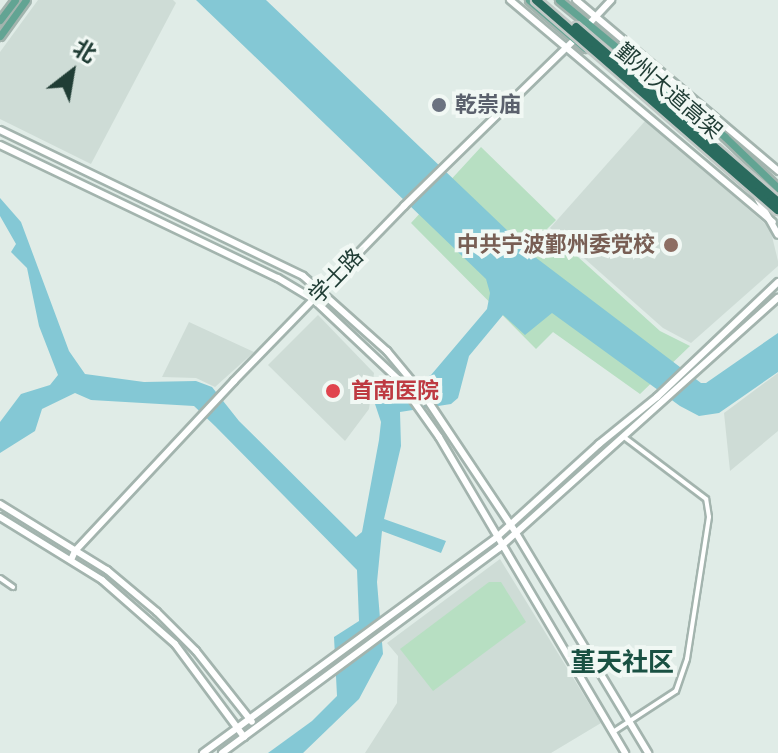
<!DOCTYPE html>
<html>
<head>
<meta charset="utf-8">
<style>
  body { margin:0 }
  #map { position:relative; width:778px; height:753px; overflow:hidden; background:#e0ece7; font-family:"Work Sans","Noto Sans SC",sans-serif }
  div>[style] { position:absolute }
  .built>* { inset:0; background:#cedcd6 }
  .green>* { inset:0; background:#b7dfc2 }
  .water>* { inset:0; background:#84c8d5 }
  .roads { filter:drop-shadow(2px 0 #a3b4ae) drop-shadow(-2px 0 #a3b4ae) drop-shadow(0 2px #a3b4ae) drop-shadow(0 -2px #a3b4ae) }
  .street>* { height:4px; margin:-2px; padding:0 2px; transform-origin:2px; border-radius:2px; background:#fff }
  .secondary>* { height:6px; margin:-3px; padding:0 3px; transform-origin:3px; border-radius:3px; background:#fff }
  .primary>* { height:7px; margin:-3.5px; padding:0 3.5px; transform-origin:3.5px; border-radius:3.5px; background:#62a493 }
  .bridges { filter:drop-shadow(2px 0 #c1c9c6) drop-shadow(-2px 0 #c1c9c6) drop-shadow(0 2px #c1c9c6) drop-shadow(0 -2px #c1c9c6) }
  .highway-bridge>* { height:8px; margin:-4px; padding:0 4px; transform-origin:4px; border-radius:4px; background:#2a6b5e }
  .dots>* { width:22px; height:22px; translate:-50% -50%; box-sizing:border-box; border:4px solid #f1f8f4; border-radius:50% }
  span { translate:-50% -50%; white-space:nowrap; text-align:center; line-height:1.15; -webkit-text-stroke:8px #f1f8f4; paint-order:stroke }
  .street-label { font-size:22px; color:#203d35 }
  .worship-label { font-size:22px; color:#5b616d; font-weight:700 }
  .left { translate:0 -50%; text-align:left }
  .education-label { font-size:22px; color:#785e54; font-weight:700 }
  .right { translate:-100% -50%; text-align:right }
  .health-label { font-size:22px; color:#be3a42; font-weight:700 }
  .quarter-label { font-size:26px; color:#1a5143; font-weight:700 }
  .north { position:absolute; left:32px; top:32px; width:80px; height:80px; -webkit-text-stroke:6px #f1f8f4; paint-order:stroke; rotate:31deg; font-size:22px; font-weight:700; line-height:32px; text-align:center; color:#203d35 }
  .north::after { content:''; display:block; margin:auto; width:28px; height:36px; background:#203d35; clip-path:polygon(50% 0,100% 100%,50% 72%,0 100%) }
</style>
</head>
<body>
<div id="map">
  <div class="built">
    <div style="clip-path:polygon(38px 0,173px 0,176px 3px,91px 164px,0 119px,0 52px)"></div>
    <div style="clip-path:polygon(646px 120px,770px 228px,778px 261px,778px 266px,691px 343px,663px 328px,550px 228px)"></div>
    <div style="clip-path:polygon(318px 315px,374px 373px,369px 409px,345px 441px,268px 365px)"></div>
    <div style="clip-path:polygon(189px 322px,254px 352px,215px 387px,196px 378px,162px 377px)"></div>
    <div style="clip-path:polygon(778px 373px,778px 431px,730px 471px,724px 413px)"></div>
    <div style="clip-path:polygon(500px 559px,601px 723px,551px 753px,365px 753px,397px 703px,398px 656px,387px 643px)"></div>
  </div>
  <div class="green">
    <div style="clip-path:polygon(481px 147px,556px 220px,547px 229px,660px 331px,690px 346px,640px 394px,553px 332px,536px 349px,411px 223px)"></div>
    <div style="clip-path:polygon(489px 582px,501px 582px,526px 622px,433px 691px,400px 649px)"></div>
  </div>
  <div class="water">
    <div style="clip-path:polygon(196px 0,266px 0,535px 257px,701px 383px,706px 383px,778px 333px,778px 372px,719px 413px,699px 416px,680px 406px,552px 313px,525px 335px,503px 315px,469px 356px,458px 398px,451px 404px,400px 412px,401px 446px,384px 519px,446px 541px,441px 553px,382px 531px,377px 582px,383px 654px,359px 699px,303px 753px,268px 753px,312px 721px,337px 696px,334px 637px,359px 621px,357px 570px,215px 426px,194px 406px,91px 400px,75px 393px,42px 409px,35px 431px,0 453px,0 422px,21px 394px,50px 385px,58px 375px,39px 326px,27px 268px,11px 252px,16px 244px,0 216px,0 198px,21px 222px,69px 351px,85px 374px,144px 382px,196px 381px,212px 387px,239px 421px,356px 537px,362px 532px,379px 440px,381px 422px,375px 404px,380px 399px,379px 389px,388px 396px,431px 375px,487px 309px,490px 293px,486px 279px)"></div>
  </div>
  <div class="roads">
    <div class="street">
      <div style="left:0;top:578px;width:16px;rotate:35deg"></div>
      <div style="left:613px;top:732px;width:75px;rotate:-33.1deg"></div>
      <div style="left:676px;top:691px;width:34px;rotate:-71deg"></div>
      <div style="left:687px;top:659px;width:144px;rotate:-81.2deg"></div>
      <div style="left:709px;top:517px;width:18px;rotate:-99deg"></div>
      <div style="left:706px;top:499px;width:103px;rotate:-142.9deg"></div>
    </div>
    <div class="secondary">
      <div style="left:510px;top:0;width:344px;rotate:40.2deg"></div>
      <div style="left:576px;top:0;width:265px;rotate:40.2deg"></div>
      <div style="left:586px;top:27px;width:37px;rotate:-47deg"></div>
      <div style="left:0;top:130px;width:336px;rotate:25.7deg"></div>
      <div style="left:303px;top:276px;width:113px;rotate:41.8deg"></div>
      <div style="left:387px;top:351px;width:61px;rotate:50.3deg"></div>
      <div style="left:426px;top:398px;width:162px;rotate:56.3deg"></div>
      <div style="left:516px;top:533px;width:257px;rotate:59deg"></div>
      <div style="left:0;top:145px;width:308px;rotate:25.6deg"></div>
      <div style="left:278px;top:278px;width:41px;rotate:31deg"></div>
      <div style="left:313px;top:299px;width:117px;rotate:43.3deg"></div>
      <div style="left:398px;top:379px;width:71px;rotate:54.7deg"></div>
      <div style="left:439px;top:437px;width:367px;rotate:59.5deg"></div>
      <div style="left:753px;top:190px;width:51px;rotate:60.9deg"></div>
      <div style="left:0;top:504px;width:126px;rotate:31.7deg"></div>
      <div style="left:107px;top:570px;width:65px;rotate:40deg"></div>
      <div style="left:157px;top:612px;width:55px;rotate:45deg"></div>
      <div style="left:196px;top:651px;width:90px;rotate:51.7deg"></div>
      <div style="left:0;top:517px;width:120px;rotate:31.7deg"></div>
      <div style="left:102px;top:580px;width:97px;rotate:41.2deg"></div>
      <div style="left:175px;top:644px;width:116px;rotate:53.4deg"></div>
      <div style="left:71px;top:560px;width:10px;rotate:-66deg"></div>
      <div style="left:75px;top:551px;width:233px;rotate:-46.9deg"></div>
      <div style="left:234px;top:381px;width:244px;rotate:-45.8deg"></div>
      <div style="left:404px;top:206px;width:240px;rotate:-44.3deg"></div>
      <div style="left:203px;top:753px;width:366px;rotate:-36.3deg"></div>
      <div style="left:498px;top:536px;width:137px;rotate:-42.3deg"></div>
      <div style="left:599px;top:444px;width:75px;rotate:-39deg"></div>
      <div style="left:657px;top:397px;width:167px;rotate:-43.5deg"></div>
      <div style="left:222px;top:753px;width:345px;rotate:-36.5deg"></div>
      <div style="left:499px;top:548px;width:375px;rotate:-41.9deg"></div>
    </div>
    <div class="primary">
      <div style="left:529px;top:0;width:74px;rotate:40.6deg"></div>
      <div style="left:559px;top:0;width:215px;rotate:39.5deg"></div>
      <div style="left:725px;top:137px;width:74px;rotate:43.9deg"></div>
      <div style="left:0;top:20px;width:25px;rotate:-53deg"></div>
      <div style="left:0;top:36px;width:44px;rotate:-54.2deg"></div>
    </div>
  </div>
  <div class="bridges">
    <div class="highway-bridge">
      <div style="left:536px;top:0;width:320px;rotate:41deg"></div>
      <div style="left:576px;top:27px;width:267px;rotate:40.9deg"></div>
    </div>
  </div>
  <div class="dots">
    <div style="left:439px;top:105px;background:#6b7280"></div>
    <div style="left:671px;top:245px;background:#8d6e63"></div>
    <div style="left:333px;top:391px;background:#e0444e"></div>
  </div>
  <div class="street-label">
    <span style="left:669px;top:91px;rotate:41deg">鄞州大道高架</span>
    <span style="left:336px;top:276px;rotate:-46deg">学士路</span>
  </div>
  <div class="worship-label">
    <span class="left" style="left:455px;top:105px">乾崇庙</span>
  </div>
  <div class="education-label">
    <span class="right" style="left:655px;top:245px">中共宁波鄞州委党校</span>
  </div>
  <div class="health-label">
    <span class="left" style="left:351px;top:391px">首南医院</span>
  </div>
  <div class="quarter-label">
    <span style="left:622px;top:663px">堇天社区</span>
  </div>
  <div class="north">北</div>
</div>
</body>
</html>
